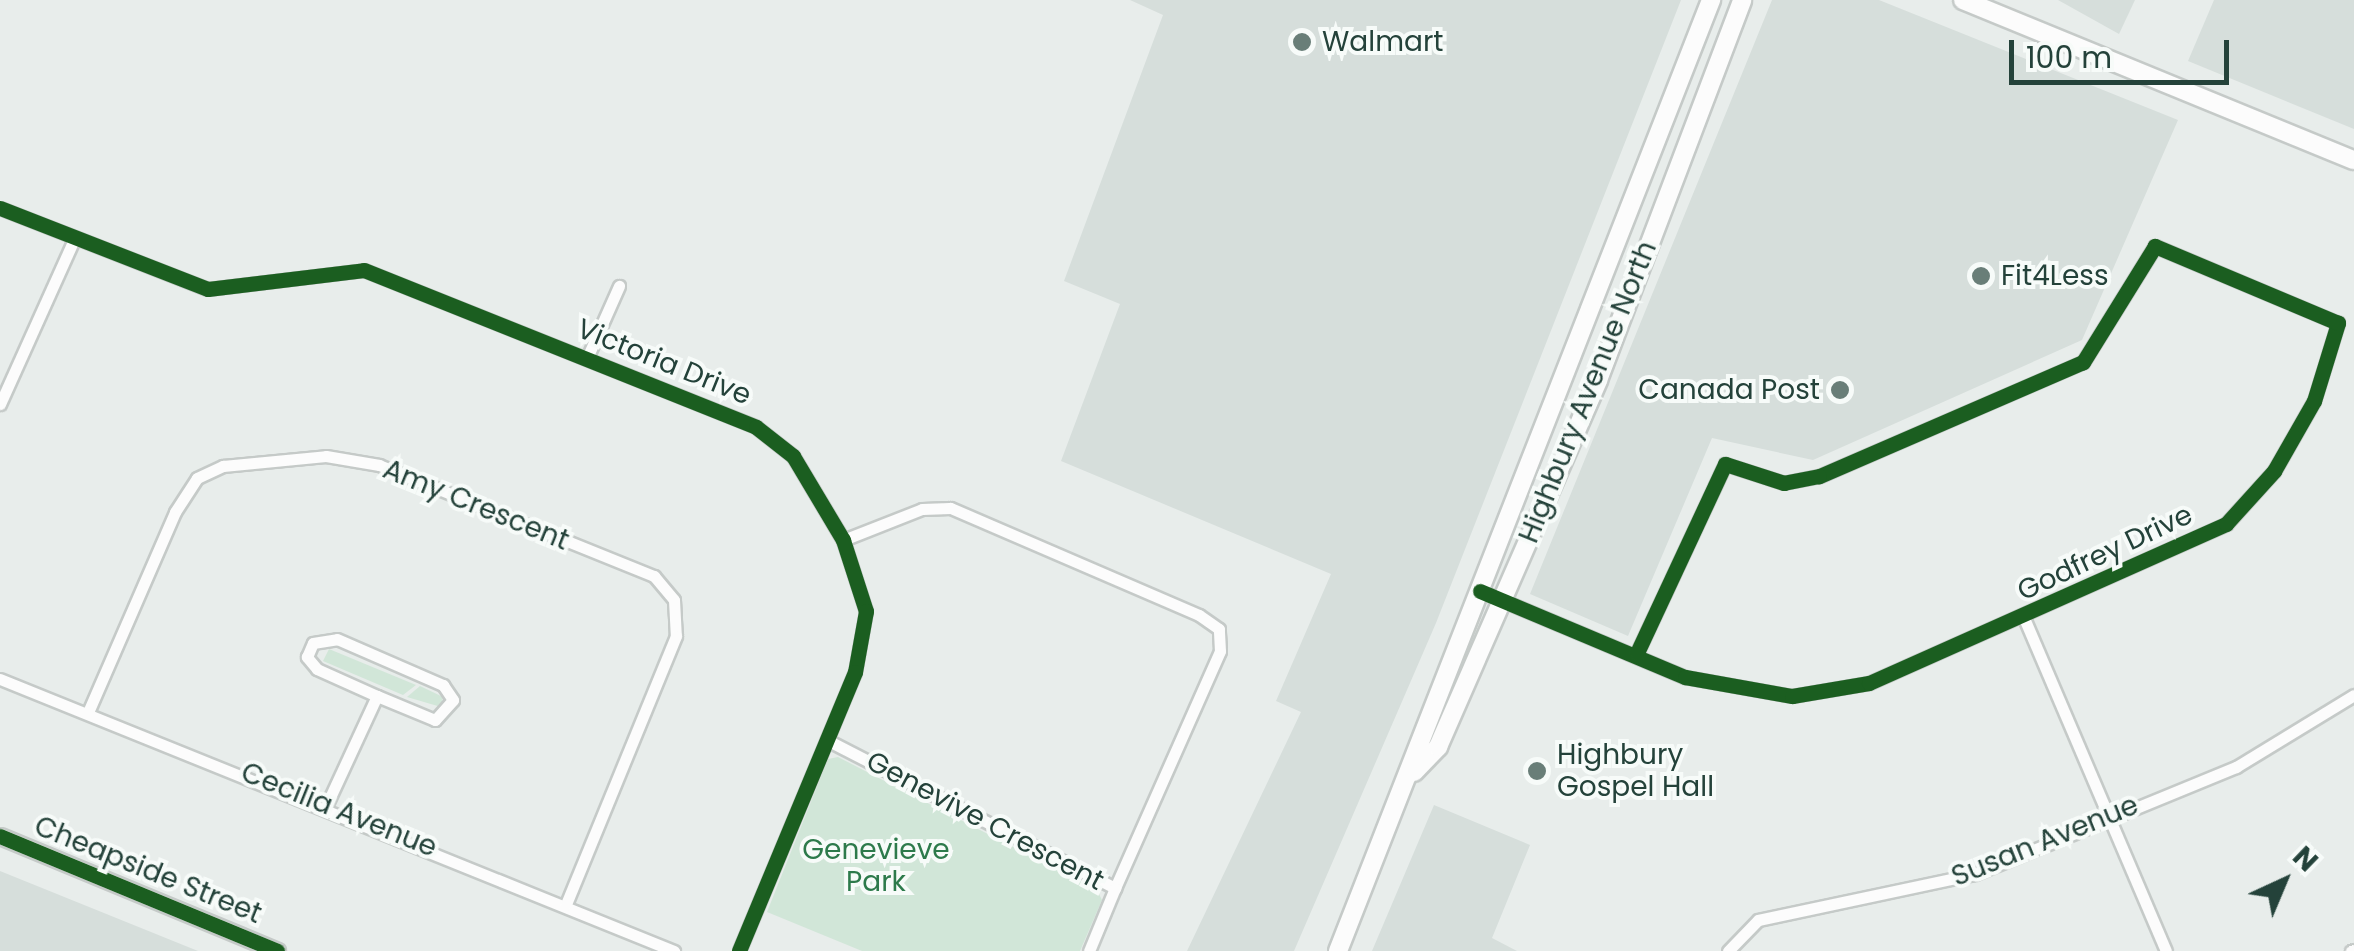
<!DOCTYPE html>
<html>
<head>
<meta charset="utf-8">
<style>
  body { margin:0 }
  #map { position:relative; width:2354px; height:951px; overflow:hidden; background:#e8edeb; font-family:Poppins,sans-serif }
  div>[style] { position:absolute }
  .built>* { inset:0; background:#d6dedb }
  .green>* { inset:0; background:#d1e6d8 }
  .roads { filter:drop-shadow(2px 0 #c5cac8) drop-shadow(-2px 0 #c5cac8) drop-shadow(0 2px #c5cac8) drop-shadow(0 -2px #c5cac8) }
  .minor>* { height:11px; margin:-5.5px; padding:0 5.5px; transform-origin:5.5px; border-radius:5.5px; background:#fcfcfc }
  .tertiary>* { height:15px; margin:-7.5px; padding:0 7.5px; transform-origin:7.5px; border-radius:7.5px; background:#fcfcfc }
  .secondary>* { height:18px; margin:-9px; padding:0 9px; transform-origin:9px; border-radius:9px; background:#fcfcfc }
  .cycleway>* { height:15px; margin:-7.5px; padding:0 7.5px; transform-origin:7.5px; border-radius:7.5px; background:#1b5e20 }
  .dots>* { width:28px; height:28px; translate:-50% -50%; box-sizing:border-box; border:5px solid #f7fbf9; border-radius:50% }
  span { translate:-50% -50%; white-space:nowrap; text-align:center; line-height:1.15; -webkit-text-stroke:8px #f7fbf9; paint-order:stroke }
  .poi-label { font-size:28px; color:#24423a }
  .left { translate:0 -50%; text-align:left }
  .right { translate:-100% -50%; text-align:right }
  .street-label { font-size:28px; color:#24423a }
  .park-label { font-size:28px; color:#2d7a4b }
  .north { position:absolute; left:2234px; top:831px; width:100px; height:100px; -webkit-text-stroke:8px #f7fbf9; paint-order:stroke; rotate:44deg; font-size:28px; font-weight:700; line-height:40px; text-align:center; color:#24423a }
  .north::after { content:''; display:block; margin:auto; width:35px; height:45px; background:#24423a; clip-path:polygon(50% 0,100% 100%,50% 72%,0 100%) }
  .scale { position:absolute; left:2009px; top:40px; width:220px; height:45px; box-sizing:border-box; border:5px solid #24423a; border-top:0; padding-left:12px; font-size:30px; line-height:35px; white-space:nowrap; color:#24423a; -webkit-text-stroke:8px #f7fbf9; paint-order:stroke }
</style>
</head>
<body>
<div id="map">
  <div class="built">
    <div style="clip-path:polygon(1130px 0,1681px 0,1436px 623px,1294px 951px,1187px 951px,1301px 712px,1276px 701px,1331px 574px,1061px 461px,1120px 304px,1064px 281px,1163px 15px)"></div>
    <div style="clip-path:polygon(1772px 0,1879px 0,2178px 120px,2082px 340px,1813px 460px,1712px 438px,1628px 636px,1530px 594px)"></div>
    <div style="clip-path:polygon(2058px 0,2135px 0,2119px 34px)"></div>
    <div style="clip-path:polygon(2214px 0,2354px 0,2354px 129px,2188px 61px)"></div>
    <div style="clip-path:polygon(1434px 805px,1530px 845px,1492px 938px,1517px 951px,1372px 951px)"></div>
    <div style="clip-path:polygon(0 871px,198px 951px,0 951px)"></div>
  </div>
  <div class="green">
    <div style="clip-path:polygon(329px 649px,416px 685px,403px 695px,323px 661px)"></div>
    <div style="clip-path:polygon(420px 686px,443px 697px,441px 707px,407px 697px)"></div>
    <div style="clip-path:polygon(838px 757px,1097px 890px,1102px 900px,1080px 951px,862px 951px,767px 912px,828px 759px)"></div>
  </div>
  <div class="roads">
    <div class="minor">
      <div style="left:0;top:208px;width:223px;rotate:21.3deg"></div>
      <div style="left:208px;top:289px;width:157px;rotate:-6.9deg"></div>
      <div style="left:364px;top:270px;width:422px;rotate:21.8deg"></div>
      <div style="left:756px;top:427px;width:47px;rotate:38.1deg"></div>
      <div style="left:793px;top:456px;width:98px;rotate:59.2deg"></div>
      <div style="left:843px;top:540px;width:75px;rotate:72.1deg"></div>
      <div style="left:866px;top:611px;width:62px;rotate:100.2deg"></div>
      <div style="left:855px;top:672px;width:302px;rotate:112.6deg"></div>
      <div style="left:587px;top:358px;width:79px;rotate:-66deg"></div>
      <div style="left:0;top:404px;width:181px;rotate:-65.8deg"></div>
      <div style="left:1480px;top:591px;width:222px;rotate:22.8deg"></div>
      <div style="left:1685px;top:677px;width:109px;rotate:10.1deg"></div>
      <div style="left:1792px;top:696px;width:78px;rotate:-9.6deg"></div>
      <div style="left:1869px;top:683px;width:391px;rotate:-24deg"></div>
      <div style="left:2226px;top:524px;width:72px;rotate:-47.8deg"></div>
      <div style="left:2274px;top:471px;width:81px;rotate:-60.3deg"></div>
      <div style="left:2314px;top:401px;width:82px;rotate:-72.9deg"></div>
      <div style="left:2338px;top:323px;width:199px;rotate:-157.2deg"></div>
      <div style="left:2155px;top:246px;width:137px;rotate:121.8deg"></div>
      <div style="left:2083px;top:362px;width:288px;rotate:156.6deg"></div>
      <div style="left:1819px;top:476px;width:36px;rotate:169deg"></div>
      <div style="left:1784px;top:483px;width:62px;rotate:-162.1deg"></div>
      <div style="left:1725px;top:464px;width:208px;rotate:115deg"></div>
      <div style="left:2024px;top:618px;width:362px;rotate:66.9deg"></div>
      <div style="left:0;top:679px;width:727px;rotate:21.98deg"></div>
      <div style="left:89px;top:710px;width:216px;rotate:-66.5deg"></div>
      <div style="left:175px;top:512px;width:40px;rotate:-57.1deg"></div>
      <div style="left:197px;top:478px;width:29px;rotate:-25deg"></div>
      <div style="left:223px;top:466px;width:103px;rotate:-5.5deg"></div>
      <div style="left:326px;top:456px;width:54px;rotate:9.6deg"></div>
      <div style="left:379px;top:465px;width:297px;rotate:22deg"></div>
      <div style="left:654px;top:576px;width:31px;rotate:50deg"></div>
      <div style="left:674px;top:600px;width:36px;rotate:87deg"></div>
      <div style="left:676px;top:636px;width:290px;rotate:112.3deg"></div>
      <div style="left:827px;top:740px;width:324px;rotate:27.2deg"></div>
      <div style="left:1115px;top:888px;width:259px;rotate:-66.1deg"></div>
      <div style="left:1220px;top:651px;width:22px;rotate:-93deg"></div>
      <div style="left:1219px;top:629px;width:24px;rotate:-145deg"></div>
      <div style="left:1199px;top:615px;width:271px;rotate:-156.7deg"></div>
      <div style="left:950px;top:508px;width:28px;rotate:178deg"></div>
      <div style="left:922px;top:509px;width:85px;rotate:158.6deg"></div>
      <div style="left:327px;top:804px;width:119px;rotate:-65.2deg"></div>
      <div style="left:377px;top:696px;width:66px;rotate:-155.8deg"></div>
      <div style="left:317px;top:669px;width:16px;rotate:-130deg"></div>
      <div style="left:307px;top:657px;width:15px;rotate:-67deg"></div>
      <div style="left:313px;top:643px;width:24px;rotate:-9deg"></div>
      <div style="left:337px;top:639px;width:116px;rotate:23.5deg"></div>
      <div style="left:443px;top:685px;width:18px;rotate:56deg"></div>
      <div style="left:453px;top:700px;width:27px;rotate:132deg"></div>
      <div style="left:435px;top:720px;width:63px;rotate:-157.5deg"></div>
      <div style="left:1089px;top:951px;width:68px;rotate:-67.6deg"></div>
      <div style="left:1728px;top:951px;width:43px;rotate:-45.9deg"></div>
      <div style="left:1758px;top:920px;width:222px;rotate:-12deg"></div>
      <div style="left:1975px;top:874px;width:282px;rotate:-22.3deg"></div>
      <div style="left:2236px;top:767px;width:138px;rotate:-31.4deg"></div>
      <div style="left:2351px;top:951px;width:3px;rotate:-18deg"></div>
    </div>
    <div class="tertiary">
      <div style="left:0;top:836px;width:300px;rotate:22.5deg"></div>
    </div>
    <div class="secondary">
      <div style="left:1963px;top:0;width:422px;rotate:22.3deg"></div>
      <div style="left:1414px;top:772px;width:35px;rotate:-46deg"></div>
      <div style="left:1438px;top:747px;width:400px;rotate:-66.4deg"></div>
      <div style="left:1598px;top:380px;width:406px;rotate:-69.2deg"></div>
      <div style="left:1338px;top:951px;width:1022px;rotate:-68.58deg"></div>
    </div>
  </div>
  <div class="cycleway">
    <div style="left:0;top:208px;width:223px;rotate:21.3deg"></div>
    <div style="left:208px;top:289px;width:157px;rotate:-6.9deg"></div>
    <div style="left:364px;top:270px;width:422px;rotate:21.8deg"></div>
    <div style="left:756px;top:427px;width:47px;rotate:38.1deg"></div>
    <div style="left:793px;top:456px;width:98px;rotate:59.2deg"></div>
    <div style="left:843px;top:540px;width:75px;rotate:72.1deg"></div>
    <div style="left:866px;top:611px;width:62px;rotate:100.2deg"></div>
    <div style="left:855px;top:672px;width:302px;rotate:112.6deg"></div>
    <div style="left:1480px;top:591px;width:222px;rotate:22.8deg"></div>
    <div style="left:1685px;top:677px;width:109px;rotate:10.1deg"></div>
    <div style="left:1792px;top:696px;width:78px;rotate:-9.6deg"></div>
    <div style="left:1869px;top:683px;width:391px;rotate:-24deg"></div>
    <div style="left:2226px;top:524px;width:72px;rotate:-47.8deg"></div>
    <div style="left:2274px;top:471px;width:81px;rotate:-60.3deg"></div>
    <div style="left:2314px;top:401px;width:82px;rotate:-72.9deg"></div>
    <div style="left:2338px;top:323px;width:199px;rotate:-157.2deg"></div>
    <div style="left:2155px;top:246px;width:137px;rotate:121.8deg"></div>
    <div style="left:2083px;top:362px;width:288px;rotate:156.6deg"></div>
    <div style="left:1819px;top:476px;width:36px;rotate:169deg"></div>
    <div style="left:1784px;top:483px;width:62px;rotate:-162.1deg"></div>
    <div style="left:1725px;top:464px;width:208px;rotate:115deg"></div>
    <div style="left:0;top:836px;width:300px;rotate:22.5deg"></div>
  </div>
  <div class="dots">
    <div style="left:1302px;top:42px;background:#697e78"></div>
    <div style="left:1981px;top:276px;background:#697e78"></div>
    <div style="left:1840px;top:390px;background:#697e78"></div>
    <div style="left:1537px;top:771px;background:#697e78"></div>
  </div>
  <div class="poi-label">
    <span class="left" style="left:1322px;top:42px">Walmart</span>
    <span class="left" style="left:2001px;top:276px">Fit4Less</span>
    <span class="right" style="left:1820px;top:390px">Canada Post</span>
    <span class="left" style="left:1557px;top:771px">Highbury<br>Gospel Hall</span>
  </div>
  <div class="street-label">
    <span style="left:664px;top:362px;rotate:22deg">Victoria Drive</span>
    <span style="left:1588px;top:392px;rotate:-68deg">Highbury Avenue North</span>
    <span style="left:476px;top:505px;rotate:22deg">Amy Crescent</span>
    <span style="left:2105px;top:553px;rotate:-25deg">Godfrey Drive</span>
    <span style="left:339px;top:810px;rotate:22deg">Cecilia Avenue</span>
    <span style="left:985px;top:821px;rotate:28deg">Genevive Crescent</span>
    <span style="left:2045px;top:841px;rotate:-22deg">Susan Avenue</span>
    <span style="left:148px;top:870px;rotate:22deg">Cheapside Street</span>
  </div>
  <div class="park-label">
    <span style="left:876px;top:866px">Genevieve<br>Park</span>
  </div>
  <div class="north">N</div>
  <div class="scale">100 m</div>
</div>
</body>
</html>
